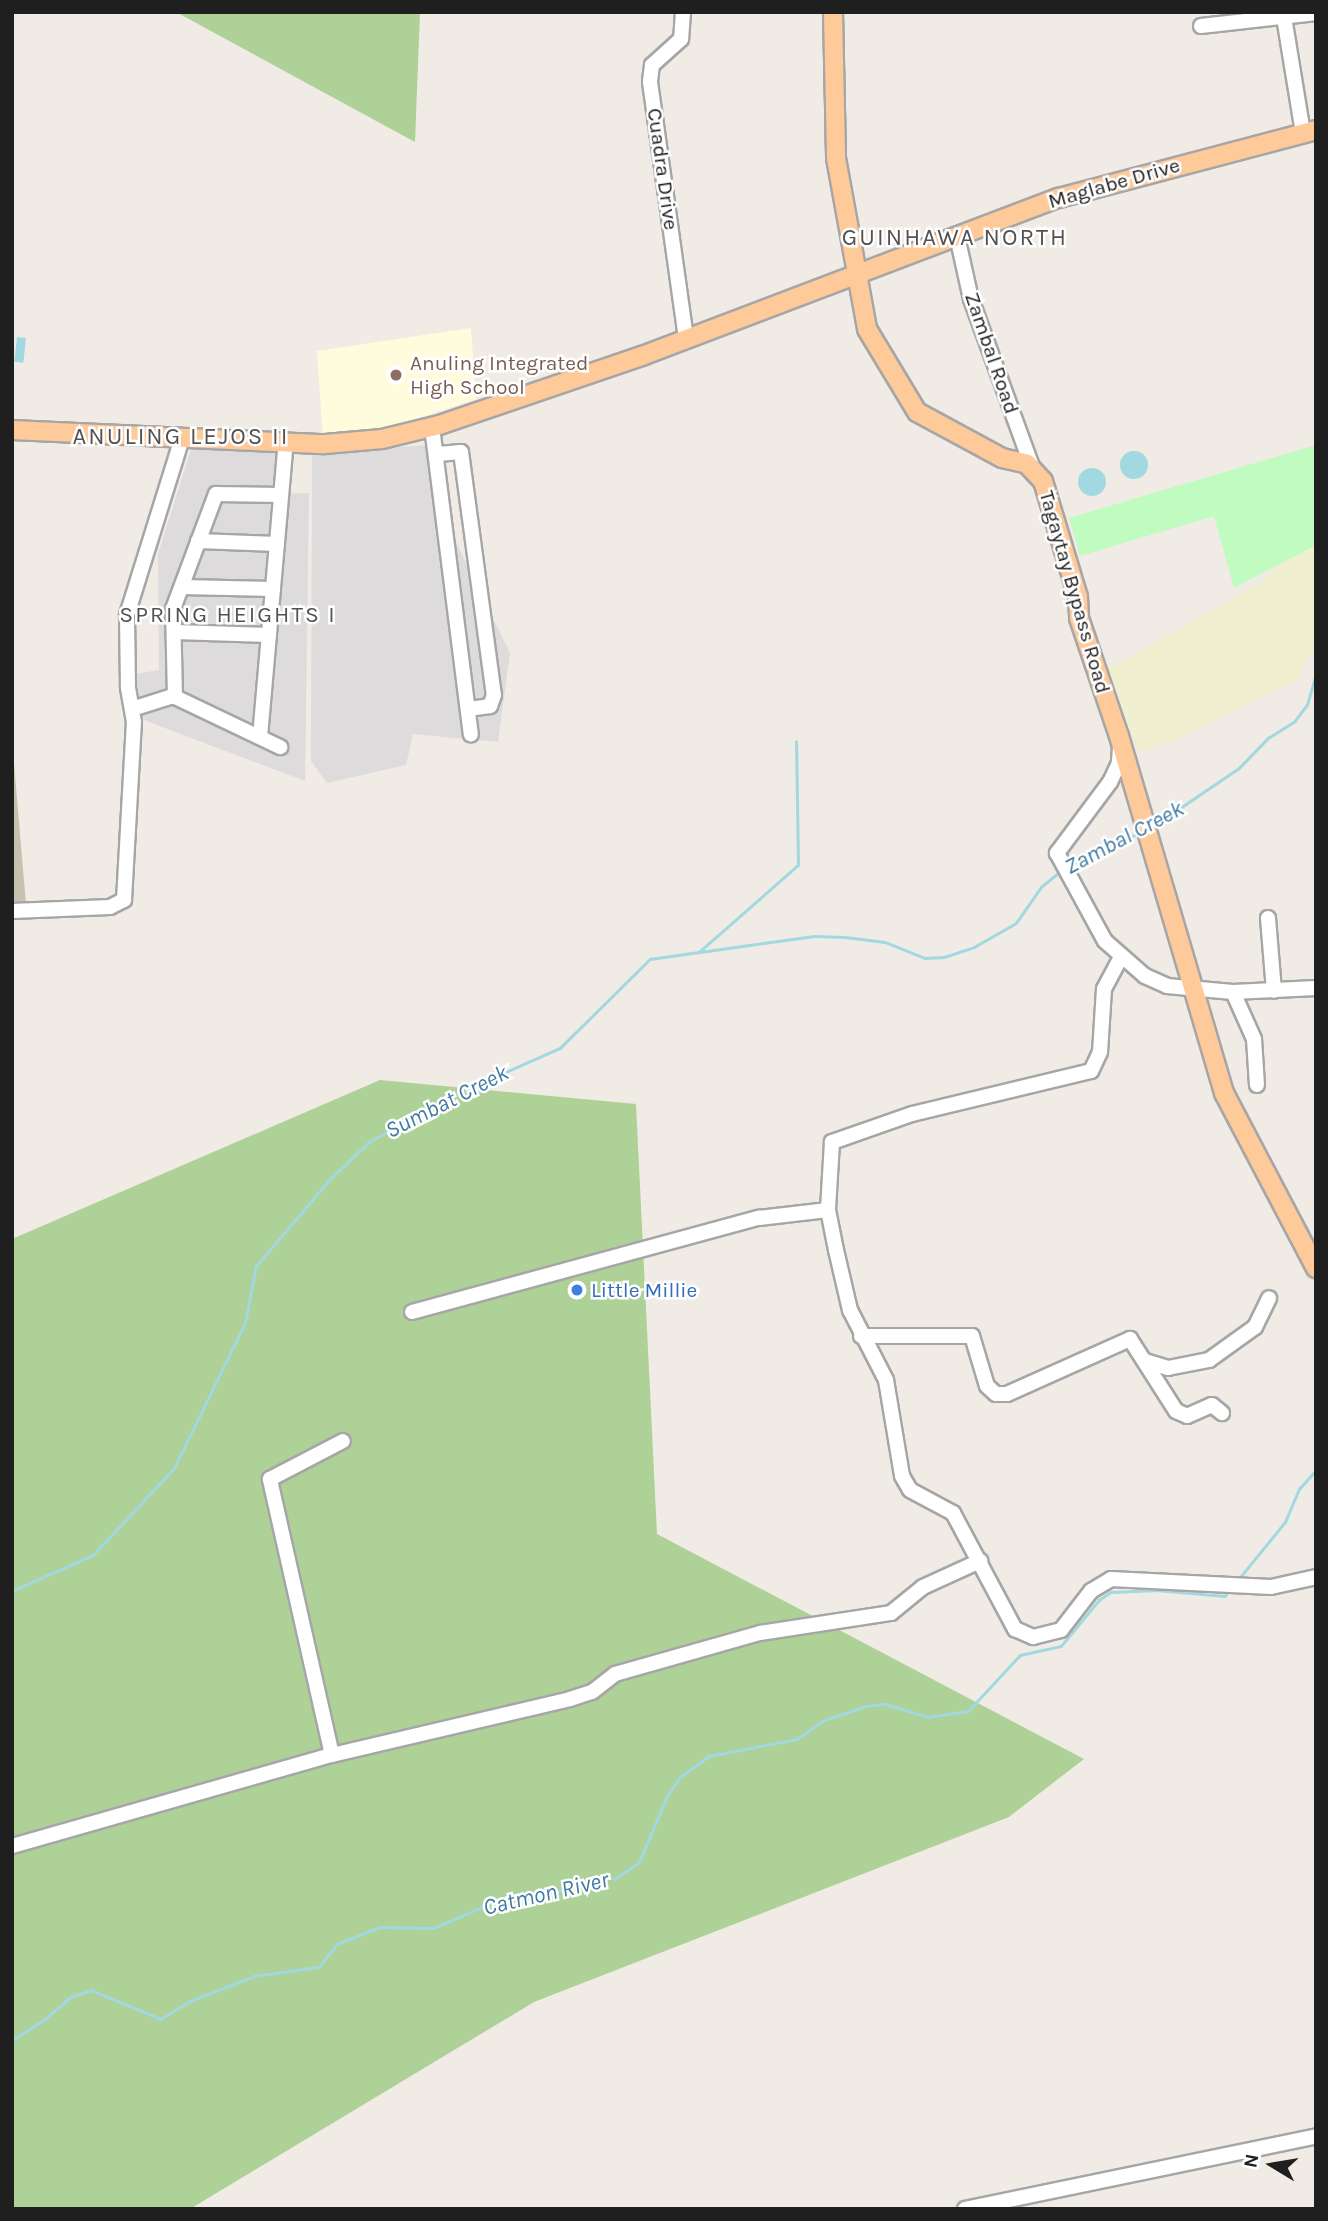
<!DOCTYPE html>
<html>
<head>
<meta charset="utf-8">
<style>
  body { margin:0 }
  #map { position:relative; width:1328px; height:2221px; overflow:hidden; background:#f0ebe4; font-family:Karla,sans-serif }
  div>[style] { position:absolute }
  .residential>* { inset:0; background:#dddbdc }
  .education>* { inset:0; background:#fffcde }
  .construction>* { inset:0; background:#c5c3af }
  .farmland>* { inset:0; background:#f0efcf }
  .forest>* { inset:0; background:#aed197 }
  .park>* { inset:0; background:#c0fcbf }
  .water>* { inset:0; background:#a2d8e0; transform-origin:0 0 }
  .round { border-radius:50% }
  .stream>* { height:2.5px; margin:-1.25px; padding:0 1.25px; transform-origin:1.25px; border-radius:1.25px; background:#a2d8e0 }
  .roads { filter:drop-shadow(2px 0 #a6a6a6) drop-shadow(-2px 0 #a6a6a6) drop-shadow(0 2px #a6a6a6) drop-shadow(0 -2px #a6a6a6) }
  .minor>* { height:14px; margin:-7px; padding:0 7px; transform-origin:7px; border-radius:7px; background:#fff }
  .major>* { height:18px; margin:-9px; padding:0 9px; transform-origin:9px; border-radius:9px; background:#ffca9a }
  .dots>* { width:19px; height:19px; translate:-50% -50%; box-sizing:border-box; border:4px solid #fff; border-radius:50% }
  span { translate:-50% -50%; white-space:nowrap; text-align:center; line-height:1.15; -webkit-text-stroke:5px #fff; paint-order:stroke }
  .street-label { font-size:21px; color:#1f1f1f }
  .education-label { font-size:21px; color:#785e54 }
  .left { translate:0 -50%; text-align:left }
  .shop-label { font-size:21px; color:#366cbe }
  .neighbourhood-label { font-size:23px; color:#525252; letter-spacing:2px }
  .water-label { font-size:23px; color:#417ba3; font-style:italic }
  .quarter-label { font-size:24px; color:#525252; letter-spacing:2px }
  .frame { position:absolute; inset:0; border:14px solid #1f1f1f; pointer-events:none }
  .north { position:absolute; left:1237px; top:2130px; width:70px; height:70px; -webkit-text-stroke:5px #fff; paint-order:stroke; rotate:281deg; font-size:19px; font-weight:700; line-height:28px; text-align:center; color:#1f1f1f }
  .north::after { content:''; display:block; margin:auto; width:24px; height:32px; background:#1f1f1f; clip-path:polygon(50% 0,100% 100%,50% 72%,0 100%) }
</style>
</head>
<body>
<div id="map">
  <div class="residential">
    <div style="clip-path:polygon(430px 445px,447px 524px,510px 653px,498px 742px,413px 734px,406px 765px,327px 783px,311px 761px,312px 453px)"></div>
    <div style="clip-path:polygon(192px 446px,290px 450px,286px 494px,309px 493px,305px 781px,144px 720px,135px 674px,159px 670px,158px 554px)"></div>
  </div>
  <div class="education">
    <div style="clip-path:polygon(471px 328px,476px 399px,380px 431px,323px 437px,317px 351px)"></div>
  </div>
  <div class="construction">
    <div style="clip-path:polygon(12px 740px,26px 904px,12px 905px)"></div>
  </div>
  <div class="farmland">
    <div style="clip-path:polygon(1316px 545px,1316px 640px,1297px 680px,1172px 741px,1138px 752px,1109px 669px,1264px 580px,1276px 567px)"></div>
  </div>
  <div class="forest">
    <div style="clip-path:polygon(176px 12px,420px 12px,415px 142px)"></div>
    <div style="clip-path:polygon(380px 1080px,636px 1104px,657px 1534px,1084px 1759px,1009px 1817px,534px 2002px,190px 2209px,12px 2209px,12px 1239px)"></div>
  </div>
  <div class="park">
    <div style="clip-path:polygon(1316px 445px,1316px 545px,1234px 588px,1214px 516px,1080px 556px,1069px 518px)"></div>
  </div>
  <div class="water">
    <div style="left:17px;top:337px;width:9px;height:25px;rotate:6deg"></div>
    <div class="round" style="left:1120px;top:451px;width:28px;height:28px"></div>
    <div class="round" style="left:1078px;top:468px;width:28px;height:28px"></div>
  </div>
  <div class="stream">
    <div style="left:1152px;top:827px;width:105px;rotate:-34.1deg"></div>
    <div style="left:1239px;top:768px;width:42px;rotate:-46deg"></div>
    <div style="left:1268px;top:738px;width:31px;rotate:-32deg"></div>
    <div style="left:1294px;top:722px;width:21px;rotate:-53deg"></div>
    <div style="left:1307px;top:705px;width:32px;rotate:-74deg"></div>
    <div style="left:1069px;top:865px;width:77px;rotate:-24.6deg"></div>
    <div style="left:700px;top:952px;width:115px;rotate:-8deg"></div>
    <div style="left:814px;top:936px;width:31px;rotate:2deg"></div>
    <div style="left:845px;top:937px;width:40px;rotate:7.1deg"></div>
    <div style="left:885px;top:942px;width:43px;rotate:21.8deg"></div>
    <div style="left:925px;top:958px;width:19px;rotate:-3deg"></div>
    <div style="left:944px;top:957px;width:32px;rotate:-18deg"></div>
    <div style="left:974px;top:947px;width:48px;rotate:-29.7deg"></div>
    <div style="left:1016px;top:923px;width:44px;rotate:-55.2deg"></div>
    <div style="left:1041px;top:887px;width:26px;rotate:-39deg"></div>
    <div style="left:1237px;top:1581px;width:76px;rotate:-50.9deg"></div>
    <div style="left:1285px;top:1522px;width:36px;rotate:-67deg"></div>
    <div style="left:1299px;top:1489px;width:25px;rotate:-48deg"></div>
    <div style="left:12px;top:1591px;width:89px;rotate:-24deg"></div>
    <div style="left:93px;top:1555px;width:119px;rotate:-47deg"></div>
    <div style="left:174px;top:1468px;width:161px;rotate:-63.9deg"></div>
    <div style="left:245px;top:1323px;width:58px;rotate:-79.1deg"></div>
    <div style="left:256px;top:1266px;width:116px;rotate:-49.6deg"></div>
    <div style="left:331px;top:1178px;width:52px;rotate:-43.5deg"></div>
    <div style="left:369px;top:1142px;width:87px;rotate:-29.5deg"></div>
    <div style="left:445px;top:1099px;width:126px;rotate:-23.9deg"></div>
    <div style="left:560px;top:1048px;width:127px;rotate:-44.7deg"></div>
    <div style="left:650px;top:959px;width:49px;rotate:-8.1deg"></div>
    <div style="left:699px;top:952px;width:132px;rotate:-41.3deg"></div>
    <div style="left:798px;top:865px;width:123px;rotate:-90.9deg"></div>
    <div style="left:12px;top:2040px;width:38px;rotate:-32deg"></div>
    <div style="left:44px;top:2020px;width:35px;rotate:-41deg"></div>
    <div style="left:70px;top:1997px;width:22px;rotate:-18deg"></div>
    <div style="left:91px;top:1990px;width:76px;rotate:22.5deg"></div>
    <div style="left:161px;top:2019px;width:32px;rotate:-32deg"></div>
    <div style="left:188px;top:2002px;width:71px;rotate:-21.5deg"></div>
    <div style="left:254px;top:1976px;width:66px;rotate:-7.9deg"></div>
    <div style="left:319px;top:1967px;width:29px;rotate:-52deg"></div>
    <div style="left:337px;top:1944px;width:46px;rotate:-21.6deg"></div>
    <div style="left:380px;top:1927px;width:54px;rotate:1.1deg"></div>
    <div style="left:434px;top:1928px;width:70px;rotate:-23.6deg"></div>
    <div style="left:498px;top:1900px;width:52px;rotate:-5.5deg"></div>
    <div style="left:550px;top:1895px;width:41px;rotate:-22.8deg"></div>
    <div style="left:588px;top:1879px;width:27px"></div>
    <div style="left:615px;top:1879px;width:29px;rotate:-35deg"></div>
    <div style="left:639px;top:1862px;width:74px;rotate:-66.9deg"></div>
    <div style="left:668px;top:1794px;width:21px;rotate:-55deg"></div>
    <div style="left:680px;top:1777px;width:36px;rotate:-36deg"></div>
    <div style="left:709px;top:1756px;width:90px;rotate:-10.9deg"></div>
    <div style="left:797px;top:1739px;width:31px;rotate:-36deg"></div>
    <div style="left:822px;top:1721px;width:46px;rotate:-18.8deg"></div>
    <div style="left:866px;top:1706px;width:20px;rotate:-6deg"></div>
    <div style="left:886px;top:1704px;width:44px;rotate:17.2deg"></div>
    <div style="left:928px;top:1717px;width:40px;rotate:-8.5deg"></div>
    <div style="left:968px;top:1711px;width:76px;rotate:-47.1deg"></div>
    <div style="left:1020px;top:1655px;width:42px;rotate:-12.4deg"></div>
    <div style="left:1061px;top:1646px;width:60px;rotate:-50.4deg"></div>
    <div style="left:1099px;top:1600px;width:14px;rotate:-34deg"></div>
    <div style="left:1111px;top:1592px;width:45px;rotate:-2.5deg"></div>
    <div style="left:1156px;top:1590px;width:69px;rotate:5deg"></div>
    <div style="left:1225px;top:1596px;width:6px;rotate:-59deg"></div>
  </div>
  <div class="roads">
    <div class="minor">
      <div style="left:683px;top:12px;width:27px;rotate:94deg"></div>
      <div style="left:681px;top:39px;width:39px;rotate:138deg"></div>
      <div style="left:652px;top:65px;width:17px;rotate:97deg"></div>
      <div style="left:650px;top:82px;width:260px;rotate:82deg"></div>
      <div style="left:1284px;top:17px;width:118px;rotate:80.7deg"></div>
      <div style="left:1201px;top:26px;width:116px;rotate:-6.4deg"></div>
      <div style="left:957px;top:236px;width:65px;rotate:77.5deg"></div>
      <div style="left:971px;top:299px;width:179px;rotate:70deg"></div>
      <div style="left:432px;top:427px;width:310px;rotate:82.8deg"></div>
      <div style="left:438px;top:454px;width:23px;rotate:-5deg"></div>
      <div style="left:461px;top:452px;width:245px;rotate:82.3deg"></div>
      <div style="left:494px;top:695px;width:12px;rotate:110deg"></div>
      <div style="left:490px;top:706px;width:22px;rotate:172deg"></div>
      <div style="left:198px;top:541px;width:79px;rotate:2.2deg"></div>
      <div style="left:182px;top:587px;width:91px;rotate:1.3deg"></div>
      <div style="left:174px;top:632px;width:95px;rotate:1.8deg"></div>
      <div style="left:175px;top:697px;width:88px;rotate:-91.3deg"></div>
      <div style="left:173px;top:609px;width:123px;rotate:-69.5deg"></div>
      <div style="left:216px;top:494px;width:65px;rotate:0.9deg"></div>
      <div style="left:132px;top:709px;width:43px;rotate:-17.6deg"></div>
      <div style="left:173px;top:696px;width:119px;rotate:25.5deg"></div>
      <div style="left:260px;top:737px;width:297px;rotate:-85deg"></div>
      <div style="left:1120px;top:747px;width:16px;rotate:94deg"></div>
      <div style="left:1119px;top:763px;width:21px;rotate:115deg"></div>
      <div style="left:1110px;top:782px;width:89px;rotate:126.7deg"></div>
      <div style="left:1057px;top:853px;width:100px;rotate:61.4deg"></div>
      <div style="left:1105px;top:941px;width:53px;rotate:41.2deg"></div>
      <div style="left:1145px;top:976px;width:24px;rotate:24deg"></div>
      <div style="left:1167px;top:986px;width:66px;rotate:5.2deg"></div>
      <div style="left:1233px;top:992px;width:83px;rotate:-2.8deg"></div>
      <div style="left:12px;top:911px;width:98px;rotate:-2.3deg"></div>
      <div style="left:110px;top:907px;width:16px;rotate:-27deg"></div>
      <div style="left:124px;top:900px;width:178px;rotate:-86.8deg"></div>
      <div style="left:134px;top:722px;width:36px;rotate:-100deg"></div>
      <div style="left:128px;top:687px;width:72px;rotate:-90.8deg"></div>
      <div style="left:127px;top:615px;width:185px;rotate:-72.7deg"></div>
      <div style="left:1268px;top:918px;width:73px;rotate:85.3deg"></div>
      <div style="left:1121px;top:957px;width:36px;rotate:118deg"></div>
      <div style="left:1104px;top:989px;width:63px;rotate:93.6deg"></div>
      <div style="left:1100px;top:1052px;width:21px;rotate:115deg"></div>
      <div style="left:1091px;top:1071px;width:184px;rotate:166.5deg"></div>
      <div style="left:912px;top:1114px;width:85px;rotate:160.7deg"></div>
      <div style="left:832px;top:1142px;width:68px;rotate:93.4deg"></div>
      <div style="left:828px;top:1210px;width:41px;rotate:78.7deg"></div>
      <div style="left:836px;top:1250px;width:62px;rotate:76.9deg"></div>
      <div style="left:850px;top:1310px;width:79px;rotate:62.8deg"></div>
      <div style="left:886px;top:1380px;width:97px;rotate:80.5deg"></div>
      <div style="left:902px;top:1476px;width:16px;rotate:60deg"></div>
      <div style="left:910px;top:1490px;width:49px;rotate:28.1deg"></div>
      <div style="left:953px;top:1513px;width:132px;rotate:61.9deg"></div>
      <div style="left:1015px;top:1629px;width:20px;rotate:24deg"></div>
      <div style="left:1033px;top:1637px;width:29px;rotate:-14deg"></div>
      <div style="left:1061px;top:1630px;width:49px;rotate:-52.4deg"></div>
      <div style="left:1091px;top:1591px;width:23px;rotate:-31deg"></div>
      <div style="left:1111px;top:1579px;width:160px;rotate:2.9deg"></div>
      <div style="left:1271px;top:1587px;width:46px;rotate:-12.5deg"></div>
      <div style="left:1233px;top:992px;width:51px;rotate:65.9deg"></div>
      <div style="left:1254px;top:1039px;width:46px;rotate:86.3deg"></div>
      <div style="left:412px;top:1312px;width:360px;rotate:-15.2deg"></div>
      <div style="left:759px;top:1218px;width:69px;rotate:-6.6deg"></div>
      <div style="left:861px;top:1336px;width:111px"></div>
      <div style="left:972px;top:1336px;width:52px;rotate:73.3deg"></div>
      <div style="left:987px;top:1386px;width:12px;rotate:42deg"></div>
      <div style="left:996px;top:1394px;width:11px"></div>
      <div style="left:1007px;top:1394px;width:135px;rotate:-24.1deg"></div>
      <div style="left:1130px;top:1339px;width:85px;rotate:57.4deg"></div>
      <div style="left:1176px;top:1411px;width:12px;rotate:24deg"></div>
      <div style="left:1187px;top:1416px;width:27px;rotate:-24deg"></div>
      <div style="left:1212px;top:1405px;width:13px;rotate:39deg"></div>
      <div style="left:1145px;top:1361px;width:24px;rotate:17deg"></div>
      <div style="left:1168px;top:1368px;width:42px;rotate:-11deg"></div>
      <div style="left:1209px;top:1360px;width:57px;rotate:-35.7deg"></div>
      <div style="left:1255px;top:1327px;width:32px;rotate:-64deg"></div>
      <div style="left:332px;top:1755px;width:283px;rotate:-102.7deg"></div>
      <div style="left:270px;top:1479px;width:82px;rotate:-27.5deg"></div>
      <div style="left:12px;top:1846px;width:333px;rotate:-15.9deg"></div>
      <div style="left:332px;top:1755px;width:244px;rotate:-13.2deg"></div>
      <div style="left:570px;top:1699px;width:23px;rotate:-18deg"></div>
      <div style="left:592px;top:1692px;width:29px;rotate:-38deg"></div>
      <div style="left:615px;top:1674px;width:151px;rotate:-15.8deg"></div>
      <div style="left:760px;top:1633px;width:133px;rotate:-8.7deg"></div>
      <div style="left:891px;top:1613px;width:41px;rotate:-39.1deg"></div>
      <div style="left:923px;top:1587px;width:63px;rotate:-24.5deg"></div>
      <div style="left:965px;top:2209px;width:359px;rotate:-11.7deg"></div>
    </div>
    <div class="major">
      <div style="left:833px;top:12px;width:146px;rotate:88.8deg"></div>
      <div style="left:836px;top:158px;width:174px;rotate:79.7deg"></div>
      <div style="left:867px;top:329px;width:97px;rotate:58.9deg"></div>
      <div style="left:917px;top:412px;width:97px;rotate:28.4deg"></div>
      <div style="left:1002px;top:458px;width:26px;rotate:13deg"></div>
      <div style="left:1027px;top:464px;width:23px;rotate:47deg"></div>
      <div style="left:1043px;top:481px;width:121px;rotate:73.2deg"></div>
      <div style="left:1078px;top:597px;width:21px;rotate:87deg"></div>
      <div style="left:1079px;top:618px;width:125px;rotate:71.3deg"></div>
      <div style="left:1119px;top:736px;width:372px;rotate:73.6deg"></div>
      <div style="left:1224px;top:1093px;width:198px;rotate:62.3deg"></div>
      <div style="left:12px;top:430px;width:313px;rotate:2.6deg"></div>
      <div style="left:325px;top:444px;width:57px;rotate:-5deg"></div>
      <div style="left:382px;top:439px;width:59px;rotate:-13.8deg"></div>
      <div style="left:439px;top:425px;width:214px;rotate:-18.8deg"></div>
      <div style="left:642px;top:356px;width:446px;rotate:-20.8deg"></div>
      <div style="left:1059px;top:198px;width:266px;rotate:-14.8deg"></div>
    </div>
  </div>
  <div class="dots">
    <div style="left:396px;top:375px;background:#8d6e63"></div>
    <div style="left:577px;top:1290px;background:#3f7fe0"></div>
  </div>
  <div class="street-label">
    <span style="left:663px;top:169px;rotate:82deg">Cuadra Drive</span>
    <span style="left:1114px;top:183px;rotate:-16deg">Maglabe Drive</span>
    <span style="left:992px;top:353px;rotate:71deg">Zambal Road</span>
    <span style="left:1075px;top:592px;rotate:74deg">Tagaytay Bypass Road</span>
  </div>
  <div class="education-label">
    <span class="left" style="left:410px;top:375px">Anuling Integrated<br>High School</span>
  </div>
  <div class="shop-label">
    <span class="left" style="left:591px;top:1290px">Little Millie</span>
  </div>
  <div class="neighbourhood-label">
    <span style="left:228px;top:615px">SPRING HEIGHTS I</span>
  </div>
  <div class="water-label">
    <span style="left:1124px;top:838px;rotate:-28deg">Zambal Creek</span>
    <span style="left:447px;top:1102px;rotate:-27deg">Sumbat Creek</span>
    <span style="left:546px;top:1894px;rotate:-13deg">Catmon River</span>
  </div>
  <div class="quarter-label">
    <span style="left:955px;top:238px">GUINHAWA NORTH</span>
    <span style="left:181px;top:437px">ANULING LEJOS II</span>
  </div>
  <div class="frame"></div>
  <div class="north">N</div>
</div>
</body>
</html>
